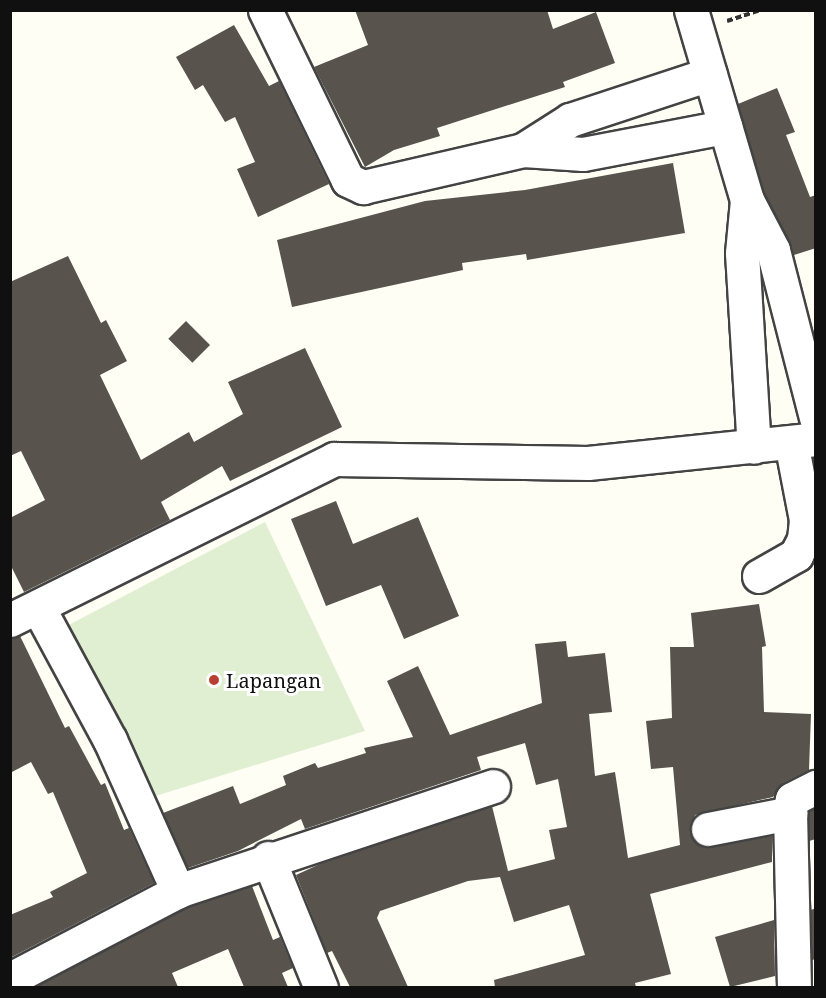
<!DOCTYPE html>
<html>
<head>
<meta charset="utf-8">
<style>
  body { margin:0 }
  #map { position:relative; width:826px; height:998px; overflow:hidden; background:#fefef5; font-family:"Noto Serif",serif }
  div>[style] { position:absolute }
  .pitch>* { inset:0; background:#e0efd1 }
  .building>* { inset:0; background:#58534d; transform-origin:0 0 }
  .path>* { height:4px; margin-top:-2px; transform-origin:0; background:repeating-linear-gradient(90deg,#323232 0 6px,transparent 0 9px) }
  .roads { filter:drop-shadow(2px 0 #434343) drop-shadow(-2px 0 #434343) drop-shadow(0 2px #434343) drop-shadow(0 -2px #434343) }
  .minor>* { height:33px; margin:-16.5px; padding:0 16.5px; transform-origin:16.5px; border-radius:16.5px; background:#fff }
  .dots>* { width:16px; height:16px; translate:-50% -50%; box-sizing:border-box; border:3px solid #fff; border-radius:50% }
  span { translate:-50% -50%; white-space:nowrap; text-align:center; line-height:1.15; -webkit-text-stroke:6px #fff; paint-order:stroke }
  .poi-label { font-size:20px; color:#101010 }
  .left { translate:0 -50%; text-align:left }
  .frame { position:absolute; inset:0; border:12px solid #101010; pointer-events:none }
</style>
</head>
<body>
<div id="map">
  <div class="pitch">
    <div style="clip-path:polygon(265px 522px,365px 731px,146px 799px,61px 629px)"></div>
  </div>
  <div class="building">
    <div style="clip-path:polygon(355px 10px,547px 10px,553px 29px,596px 12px,615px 63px,563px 82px,565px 87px,437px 128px,440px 136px,394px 150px,365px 167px,314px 67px,368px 45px)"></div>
    <div style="clip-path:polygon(234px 25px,269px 86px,279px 81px,329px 184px,258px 217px,237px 169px,255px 162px,235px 117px,225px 122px,203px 85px,195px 90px,176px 57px)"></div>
    <div style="clip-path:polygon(777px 88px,795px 132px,786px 135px,810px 197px,816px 195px,816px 248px,794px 255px,764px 193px,738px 104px)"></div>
    <div style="clip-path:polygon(673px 163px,685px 233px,527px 260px,526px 254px,462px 263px,463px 270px,292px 307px,277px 240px,425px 201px,525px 190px)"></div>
    <div style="clip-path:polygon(68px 256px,101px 323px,106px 320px,127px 361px,100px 375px,141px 460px,189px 432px,194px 442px,243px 414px,228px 382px,305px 348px,342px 427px,230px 481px,222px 466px,161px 502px,170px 520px,24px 592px,10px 564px,10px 518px,45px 500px,21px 451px,10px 456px,10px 282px)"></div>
    <div style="left:186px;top:321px;width:34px;height:25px;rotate:45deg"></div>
    <div style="clip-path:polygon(336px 501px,353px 544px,418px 517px,459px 616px,404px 639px,381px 585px,326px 606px,291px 519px)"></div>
    <div style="clip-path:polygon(759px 604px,766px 646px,762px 647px,764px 712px,811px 714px,809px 770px,783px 783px,773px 797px,695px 815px,690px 832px,701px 846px,772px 836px,772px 862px,650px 894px,671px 974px,635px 983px,636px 987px,495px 987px,494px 980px,585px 955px,569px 905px,514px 922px,500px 877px,468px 881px,380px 911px,377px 918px,408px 987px,350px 987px,332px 951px,327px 953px,296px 875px,320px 864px,492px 806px,508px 871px,555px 859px,549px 830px,567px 827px,558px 779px,536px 785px,525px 743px,477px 757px,481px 770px,305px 829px,301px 819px,238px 851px,188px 868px,163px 813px,233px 786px,240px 804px,286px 785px,283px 776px,315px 763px,318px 768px,366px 753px,364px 748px,413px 737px,387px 681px,418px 666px,450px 735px,542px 703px,535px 644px,566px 641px,568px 657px,605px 653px,612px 712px,589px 714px,595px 776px,615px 772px,628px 858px,680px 845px,673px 767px,651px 769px,646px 721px,672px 718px,670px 647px,694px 647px,691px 613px)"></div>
    <div style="clip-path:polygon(20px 636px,65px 728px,69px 726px,101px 785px,105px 783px,124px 830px,129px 828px,154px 883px,10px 958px,10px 915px,53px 897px,50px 892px,87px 873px,53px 792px,48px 794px,31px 762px,10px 773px,10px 638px)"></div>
    <div style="clip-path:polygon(816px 808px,816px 839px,809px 841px,809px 812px)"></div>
    <div style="clip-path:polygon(252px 886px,273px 940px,280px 937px,293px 968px,282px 973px,288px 987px,244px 987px,228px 949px,172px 973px,178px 987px,34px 987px,185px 908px)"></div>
    <div style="clip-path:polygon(816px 908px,816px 959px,812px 960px,811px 910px)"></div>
    <div style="clip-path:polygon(774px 920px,775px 976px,730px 987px,715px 937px)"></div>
  </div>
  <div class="path">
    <div style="left:727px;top:21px;width:35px;rotate:-18deg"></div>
  </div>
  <div class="roads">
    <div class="minor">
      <div style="left:265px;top:10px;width:189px;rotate:64deg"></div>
      <div style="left:348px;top:180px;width:17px;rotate:25deg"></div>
      <div style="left:363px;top:187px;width:164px;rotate:-13deg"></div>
      <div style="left:523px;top:150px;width:60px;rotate:3.8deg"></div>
      <div style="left:583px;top:154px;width:145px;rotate:-10.8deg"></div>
      <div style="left:691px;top:10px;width:198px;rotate:73.6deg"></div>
      <div style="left:747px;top:200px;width:56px;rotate:62.5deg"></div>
      <div style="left:773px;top:250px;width:173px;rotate:75.6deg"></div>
      <div style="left:523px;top:150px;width:56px;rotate:-32.6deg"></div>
      <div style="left:570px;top:120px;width:147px;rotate:-18.2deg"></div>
      <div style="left:747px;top:200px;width:53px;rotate:95.4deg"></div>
      <div style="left:742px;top:253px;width:194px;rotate:86.5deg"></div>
      <div style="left:759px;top:576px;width:43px;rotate:-29.6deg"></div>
      <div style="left:796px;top:555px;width:18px;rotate:-63deg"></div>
      <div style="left:804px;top:539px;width:19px;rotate:-84deg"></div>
      <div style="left:806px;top:520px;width:79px;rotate:-100.9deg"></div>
      <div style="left:38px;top:607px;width:151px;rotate:61.6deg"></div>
      <div style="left:110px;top:740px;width:166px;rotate:65.8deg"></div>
      <div style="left:10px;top:620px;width:362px;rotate:-26.4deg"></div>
      <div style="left:334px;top:459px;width:254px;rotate:0.9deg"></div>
      <div style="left:588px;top:463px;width:229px;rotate:-6deg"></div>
      <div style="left:708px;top:829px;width:84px;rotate:-11deg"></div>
      <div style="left:268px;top:858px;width:140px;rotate:67.8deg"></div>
      <div style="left:10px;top:979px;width:190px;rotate:-27.6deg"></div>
      <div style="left:178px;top:891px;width:332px;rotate:-18.4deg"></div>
      <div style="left:794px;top:988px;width:179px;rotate:-91.3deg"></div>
      <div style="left:790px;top:809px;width:10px;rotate:-79deg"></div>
      <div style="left:792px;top:799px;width:27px;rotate:-27deg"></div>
    </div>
  </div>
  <div class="dots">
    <div style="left:214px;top:680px;background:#b74032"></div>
  </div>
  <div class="poi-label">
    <span class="left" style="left:226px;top:680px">Lapangan</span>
  </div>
  <div class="frame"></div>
</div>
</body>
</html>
